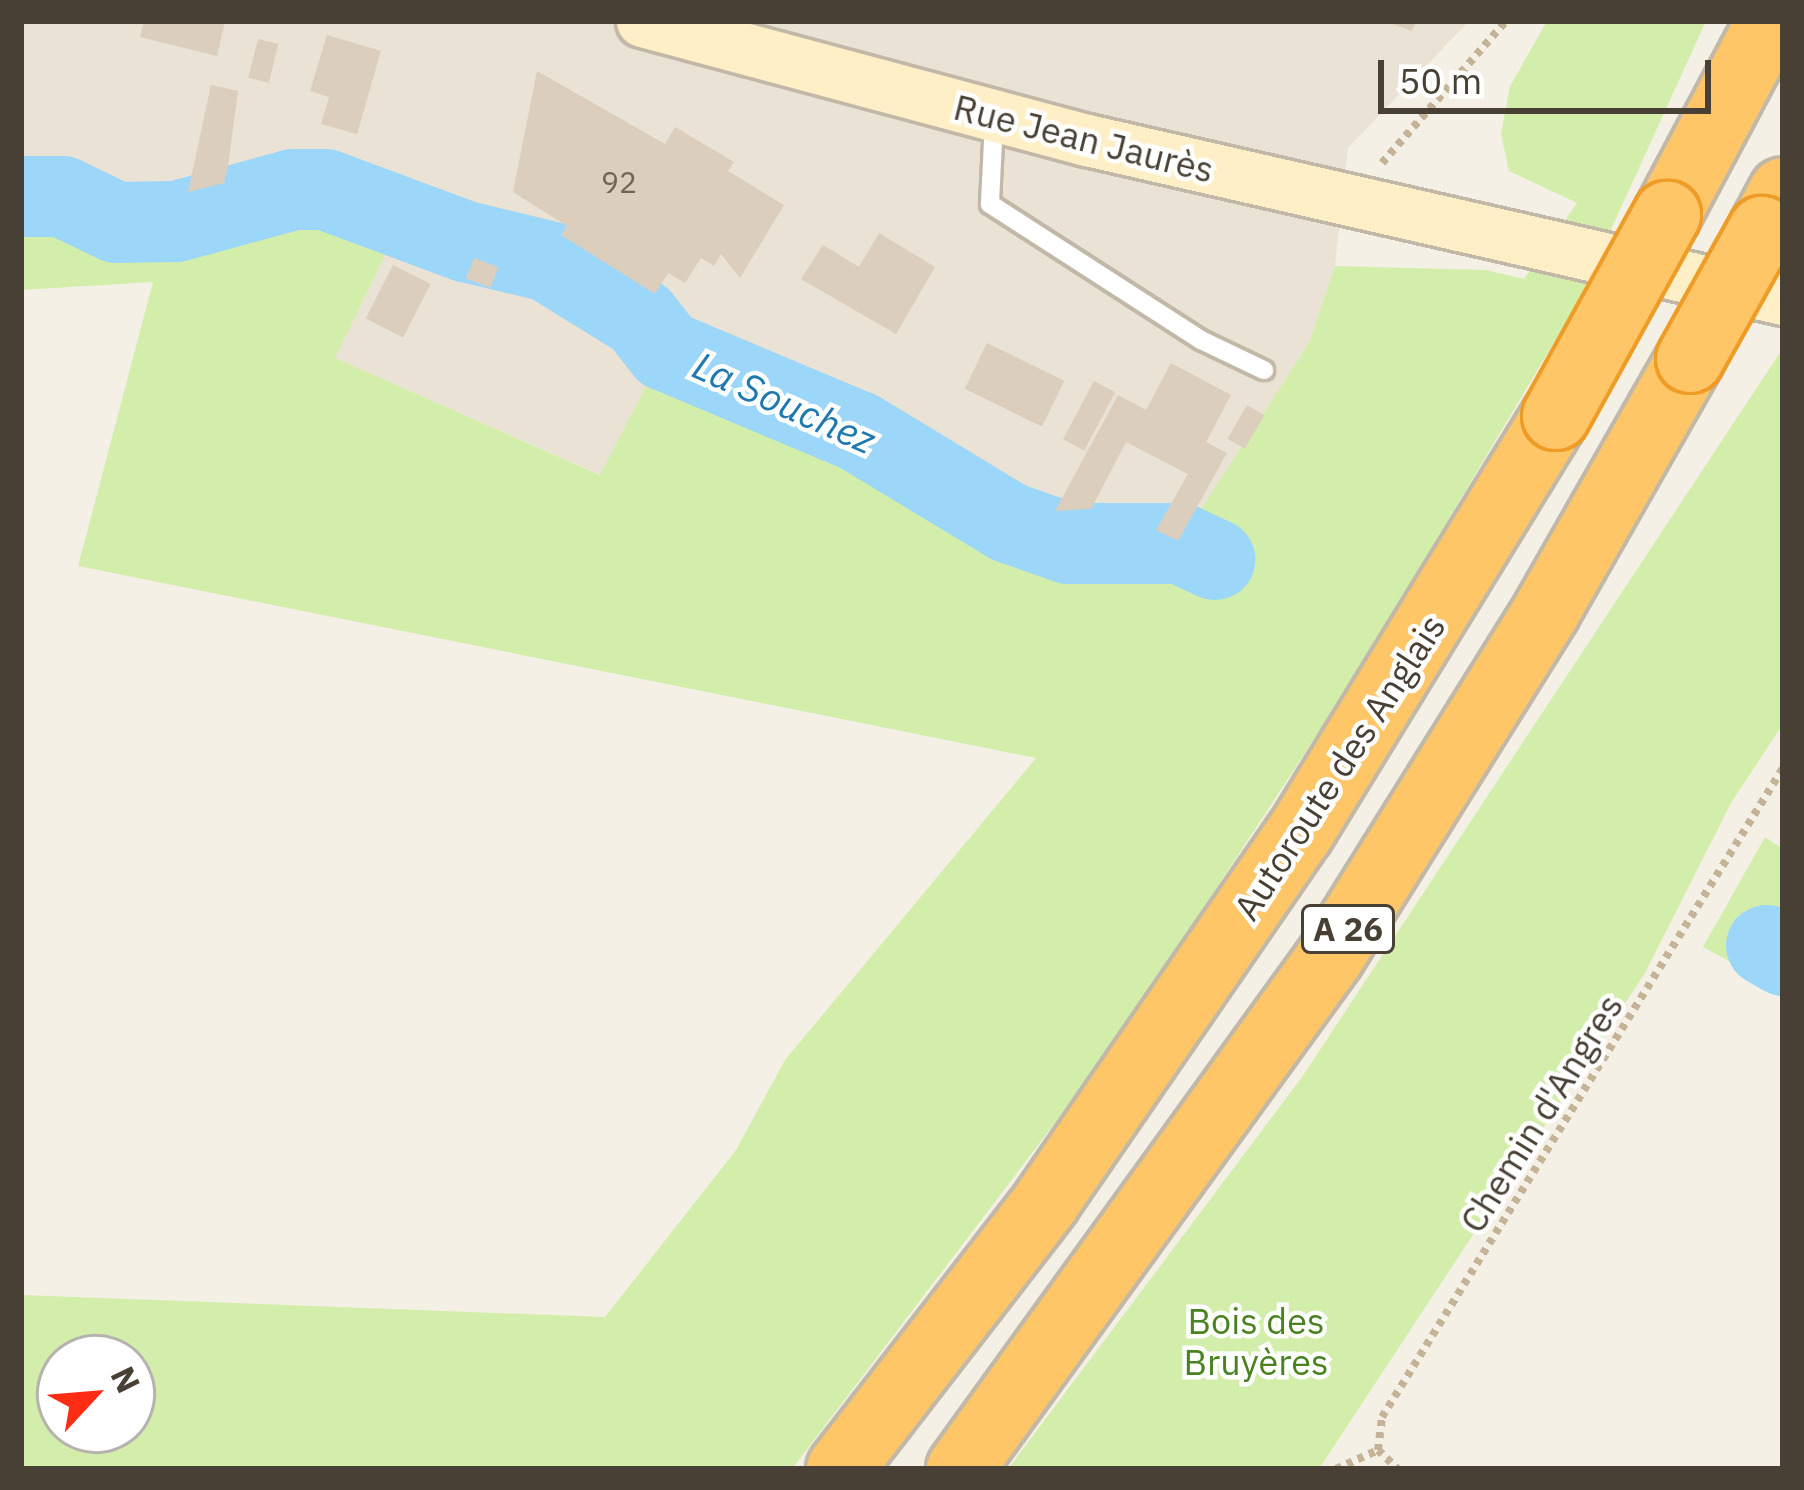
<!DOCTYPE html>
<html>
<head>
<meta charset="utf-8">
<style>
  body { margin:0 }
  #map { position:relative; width:1804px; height:1490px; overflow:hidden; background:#f5f0e6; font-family:"IBM Plex Sans",sans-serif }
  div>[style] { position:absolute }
  .residential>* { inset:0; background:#eae2d4 }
  .green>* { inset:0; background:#d3eeab }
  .river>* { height:81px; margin:-40.5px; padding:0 40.5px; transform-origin:40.5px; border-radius:40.5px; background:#9cd7f9 }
  .building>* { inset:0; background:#dbcebd; transform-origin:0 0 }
  .path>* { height:8px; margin-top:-4px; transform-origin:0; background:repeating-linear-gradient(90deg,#c5b397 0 6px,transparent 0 12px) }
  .roads { filter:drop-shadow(3px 0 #c2b8a8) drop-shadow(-3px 0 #c2b8a8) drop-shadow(0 3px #c2b8a8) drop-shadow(0 -3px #c2b8a8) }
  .service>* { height:18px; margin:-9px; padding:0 9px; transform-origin:9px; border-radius:9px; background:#fff }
  .secondary>* { height:51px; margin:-25.5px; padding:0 25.5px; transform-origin:25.5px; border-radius:25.5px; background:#ffefc7 }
  .motorway>* { height:66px; margin:-33px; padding:0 33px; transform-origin:33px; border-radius:33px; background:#ffc668 }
  .bridges { filter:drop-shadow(3px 0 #ef9c26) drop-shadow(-3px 0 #ef9c26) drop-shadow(0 3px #ef9c26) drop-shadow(0 -3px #ef9c26) }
  .motorway-bridge>* { height:66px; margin:-33px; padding:0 33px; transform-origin:33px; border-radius:33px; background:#ffc668 }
  span { translate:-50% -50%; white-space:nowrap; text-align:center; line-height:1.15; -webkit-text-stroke:9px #fff; paint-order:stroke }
  .number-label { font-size:30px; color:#6e6457 }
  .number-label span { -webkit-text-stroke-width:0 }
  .shield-label span { padding:3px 9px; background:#fff; border:3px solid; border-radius:9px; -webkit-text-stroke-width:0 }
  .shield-label { font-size:33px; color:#494035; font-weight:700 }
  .street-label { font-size:36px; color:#494035 }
  .park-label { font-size:36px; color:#4a8221 }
  .water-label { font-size:39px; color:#1f79b0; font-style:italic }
  .frame { position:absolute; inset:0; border:24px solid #494035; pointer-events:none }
  .north { position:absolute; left:36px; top:1334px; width:120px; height:120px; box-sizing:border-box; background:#fff; border:3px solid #b6b3ae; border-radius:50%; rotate:64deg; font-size:33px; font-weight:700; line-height:48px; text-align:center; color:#494035 }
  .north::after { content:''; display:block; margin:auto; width:42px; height:54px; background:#ff2c14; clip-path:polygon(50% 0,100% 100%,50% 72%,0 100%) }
  .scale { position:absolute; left:1378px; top:60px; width:333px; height:54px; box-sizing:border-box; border:6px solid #494035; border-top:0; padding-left:15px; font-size:36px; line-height:42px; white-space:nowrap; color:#494035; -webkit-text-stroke:9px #fff; paint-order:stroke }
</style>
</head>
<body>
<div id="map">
  <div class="residential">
    <div style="clip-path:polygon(21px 21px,1469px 21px,1348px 148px,1335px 266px,1309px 343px,1180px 543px,1114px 546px,1068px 543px,1008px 522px,945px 488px,601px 475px,334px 358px,393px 239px,293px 189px,176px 221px,116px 222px,62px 196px,21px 196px)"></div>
  </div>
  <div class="green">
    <div style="clip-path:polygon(evenodd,1547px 21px,1706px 21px,1578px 302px,1354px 678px,1111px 1049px,792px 1469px,21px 1469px,21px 1295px,605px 1317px,736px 1150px,785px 1060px,1036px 758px,78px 566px,153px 282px,21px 290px,21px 196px,62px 196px,116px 222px,176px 221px,293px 189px,325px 189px,394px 211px,393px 239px,335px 358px,600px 475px,665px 350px,858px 431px,1008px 522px,1068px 543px,1179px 543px,1309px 343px,1335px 266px,1486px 270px,1524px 279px,1577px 203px,1509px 171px,1501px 134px,1510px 86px,1547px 21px,60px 1358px,132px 1358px,132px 1430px,60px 1430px,60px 1358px)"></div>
    <div style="clip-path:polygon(1783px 348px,1783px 724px,1731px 803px,1645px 973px,1319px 1469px,1008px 1469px,1302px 1077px)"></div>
    <div style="clip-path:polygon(1765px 837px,1783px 849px,1783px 991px,1703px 947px)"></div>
  </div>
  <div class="river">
    <div style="left:21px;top:196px;width:41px"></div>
    <div style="left:62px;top:196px;width:60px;rotate:25.7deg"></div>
    <div style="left:116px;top:222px;width:60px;rotate:-1deg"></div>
    <div style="left:176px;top:221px;width:121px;rotate:-15.3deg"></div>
    <div style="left:293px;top:189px;width:32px"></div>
    <div style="left:325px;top:189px;width:149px;rotate:20.4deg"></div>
    <div style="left:465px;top:241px;width:85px;rotate:13.5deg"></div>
    <div style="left:548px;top:261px;width:108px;rotate:31.8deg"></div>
    <div style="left:640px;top:318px;width:41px;rotate:52deg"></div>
    <div style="left:665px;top:350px;width:209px;rotate:22.8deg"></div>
    <div style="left:858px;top:431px;width:175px;rotate:31.2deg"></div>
    <div style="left:1008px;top:522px;width:64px;rotate:19.3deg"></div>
    <div style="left:1068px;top:543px;width:112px"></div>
    <div style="left:1180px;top:543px;width:38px;rotate:25deg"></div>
    <div style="left:1766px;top:945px;width:20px;rotate:30deg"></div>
  </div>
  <div class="building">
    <div style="clip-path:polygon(144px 21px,225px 21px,217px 56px,140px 37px)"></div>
    <div style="clip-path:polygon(1384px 21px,1416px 21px,1412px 31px)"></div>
    <div style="clip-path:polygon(327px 35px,381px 51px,357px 134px,321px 124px,329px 97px,310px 91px)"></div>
    <div style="left:258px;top:39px;width:21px;height:40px;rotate:14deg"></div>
    <div style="clip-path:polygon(537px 71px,665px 144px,675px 127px,734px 162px,728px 171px,784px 205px,740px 278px,721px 254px,714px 266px,701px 258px,685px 283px,668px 273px,655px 294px,561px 235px,567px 226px,513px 192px)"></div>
    <div style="clip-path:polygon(211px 85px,238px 91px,228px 166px,224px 183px,188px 192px)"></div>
    <div style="clip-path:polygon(879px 233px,935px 267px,896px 334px,801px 279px,823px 245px,859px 267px)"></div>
    <div style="left:474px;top:258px;width:26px;height:22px;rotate:21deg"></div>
    <div style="left:393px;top:265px;width:42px;height:60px;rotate:27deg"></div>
    <div style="left:987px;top:343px;width:86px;height:51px;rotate:26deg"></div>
    <div style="clip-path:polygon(1171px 363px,1231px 395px,1206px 442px,1227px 453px,1178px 541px,1156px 530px,1188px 474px,1126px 442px,1091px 509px,1055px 511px,1118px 395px,1146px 410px)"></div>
    <div style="left:1094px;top:381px;width:24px;height:66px;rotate:28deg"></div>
    <div style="left:1247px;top:405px;width:20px;height:39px;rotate:30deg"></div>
  </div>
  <div class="path">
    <div style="left:1382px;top:163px;width:189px;rotate:-48.9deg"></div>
    <div style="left:1378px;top:1450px;width:33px;rotate:-83deg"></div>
    <div style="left:1382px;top:1417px;width:763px;rotate:-58.29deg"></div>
    <div style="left:1378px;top:1450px;width:28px;rotate:44deg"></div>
    <div style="left:1336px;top:1469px;width:46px;rotate:-24.3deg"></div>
  </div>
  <div class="roads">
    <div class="service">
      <div style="left:994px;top:121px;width:83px;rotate:92.8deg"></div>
      <div style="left:990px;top:204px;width:251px;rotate:32.8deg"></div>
      <div style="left:1201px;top:340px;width:70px;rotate:25.5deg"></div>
    </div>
    <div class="secondary">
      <div style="left:642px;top:21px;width:461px;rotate:15deg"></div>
      <div style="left:1087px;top:140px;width:714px;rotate:12.87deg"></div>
    </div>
    <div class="motorway">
      <div style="left:1667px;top:215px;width:220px;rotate:-62deg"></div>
      <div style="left:1762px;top:230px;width:44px;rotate:-61.7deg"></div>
      <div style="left:840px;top:1469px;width:337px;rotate:-52.3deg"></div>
      <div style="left:1046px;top:1202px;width:448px;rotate:-55.5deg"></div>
      <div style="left:1300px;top:833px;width:489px;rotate:-58.5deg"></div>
      <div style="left:960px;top:1469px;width:633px;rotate:-54.13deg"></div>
      <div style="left:1331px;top:956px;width:408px;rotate:-58deg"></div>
      <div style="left:1547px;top:610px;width:289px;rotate:-60.3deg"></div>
    </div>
  </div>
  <div class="bridges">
    <div class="motorway-bridge">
      <div style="left:1690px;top:359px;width:148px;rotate:-60.8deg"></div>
      <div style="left:1556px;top:416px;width:230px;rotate:-61.1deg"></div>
    </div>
  </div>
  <div class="number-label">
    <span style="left:619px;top:182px">92</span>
  </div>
  <div class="shield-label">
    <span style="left:1348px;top:929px">A 26</span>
  </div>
  <div class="street-label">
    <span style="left:1084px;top:138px;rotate:14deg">Rue Jean Jaurès</span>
    <span style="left:1339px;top:767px;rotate:-57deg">Autoroute des Anglais</span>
    <span style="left:1541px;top:1113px;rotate:-58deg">Chemin d'Angres</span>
  </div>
  <div class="park-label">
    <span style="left:1256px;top:1341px">Bois des<br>Bruyères</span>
  </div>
  <div class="water-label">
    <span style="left:784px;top:403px;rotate:24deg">La Souchez</span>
  </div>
  <div class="frame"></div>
  <div class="north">N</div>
  <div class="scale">50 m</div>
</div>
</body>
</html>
